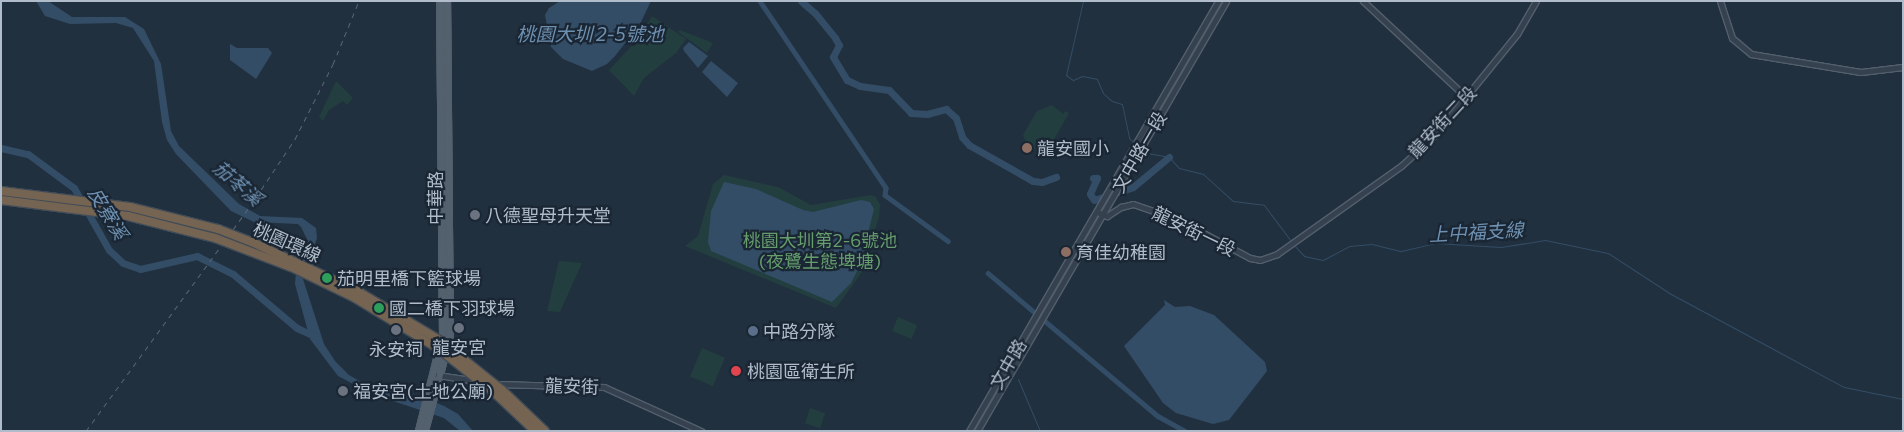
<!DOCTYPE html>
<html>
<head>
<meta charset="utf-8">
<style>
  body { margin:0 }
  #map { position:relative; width:1904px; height:432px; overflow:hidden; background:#21303e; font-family:Commissioner,"Noto Sans TC",sans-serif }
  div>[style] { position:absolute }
  .green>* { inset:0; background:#233e3f; transform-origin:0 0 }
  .water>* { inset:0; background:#334d67 }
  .stream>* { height:1px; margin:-0.5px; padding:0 0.5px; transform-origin:0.5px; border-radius:0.5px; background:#334d67 }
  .canal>* { height:4.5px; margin:-2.25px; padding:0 2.25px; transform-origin:2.25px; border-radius:2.25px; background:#334d67 }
  .river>* { height:7px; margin:-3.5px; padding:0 3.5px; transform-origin:3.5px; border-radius:3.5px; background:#334d67 }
  .roads { filter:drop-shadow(1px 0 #535f6c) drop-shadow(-1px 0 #535f6c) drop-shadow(0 1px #535f6c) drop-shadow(0 -1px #535f6c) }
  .tertiary>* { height:5px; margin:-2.5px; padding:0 2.5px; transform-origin:2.5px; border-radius:2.5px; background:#35414e }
  .primary>* { height:6px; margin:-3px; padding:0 3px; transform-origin:3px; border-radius:3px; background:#53616e }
  .rail>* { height:1px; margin-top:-0.5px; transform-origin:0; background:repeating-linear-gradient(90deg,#566675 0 5px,transparent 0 10px) }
  .bridges { filter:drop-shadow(1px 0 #404c59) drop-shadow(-1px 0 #404c59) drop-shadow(0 1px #404c59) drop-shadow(0 -1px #404c59) }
  .motorway-bridge>* { height:8px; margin:-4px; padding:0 4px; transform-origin:4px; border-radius:4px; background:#756451 }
  .dots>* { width:14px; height:14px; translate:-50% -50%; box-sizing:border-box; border:2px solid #1a2633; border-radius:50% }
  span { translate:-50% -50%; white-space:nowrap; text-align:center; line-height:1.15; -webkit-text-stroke:4.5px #1a2633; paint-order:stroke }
  .street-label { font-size:18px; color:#b0bcc9 }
  .poi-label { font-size:18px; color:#b0bcc9 }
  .left { translate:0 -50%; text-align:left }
  .park-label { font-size:18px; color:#659d6d }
  .water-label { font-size:19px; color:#6e90b0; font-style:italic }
  .frame { position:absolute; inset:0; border:2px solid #b0bcc9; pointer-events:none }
</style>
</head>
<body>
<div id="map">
  <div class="green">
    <div style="clip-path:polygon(652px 16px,686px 39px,676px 53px,644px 78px,634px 96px,609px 70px,640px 37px)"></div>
    <div style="clip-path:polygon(680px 30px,713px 43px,707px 53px,678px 32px)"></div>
    <div style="clip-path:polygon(336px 81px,353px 98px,347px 105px,343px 101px,329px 110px,323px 121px,319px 117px)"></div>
    <div style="clip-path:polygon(1052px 105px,1063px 114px,1065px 111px,1069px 113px,1044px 157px,1040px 155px,1041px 151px,1028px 147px,1023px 135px,1037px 111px)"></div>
    <div style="clip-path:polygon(724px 175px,778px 187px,811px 205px,871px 195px,876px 197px,880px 205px,879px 217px,862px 272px,836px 308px,685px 246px,698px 236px,713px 184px)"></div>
    <div style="clip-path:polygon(559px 261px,582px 263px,560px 312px,547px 311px)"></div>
    <div style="left:898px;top:317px;width:21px;height:15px;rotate:23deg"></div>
    <div style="left:702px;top:348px;width:25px;height:31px;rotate:23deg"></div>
    <div style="left:810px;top:408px;width:16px;height:16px;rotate:18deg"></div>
  </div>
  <div class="water">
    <div style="clip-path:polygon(36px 1px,48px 1px,72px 17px,125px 17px,144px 29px,161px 64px,171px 131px,179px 146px,239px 204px,260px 216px,302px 218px,316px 228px,317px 238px,303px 279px,324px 344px,335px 361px,349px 375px,370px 387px,420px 396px,444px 406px,458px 414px,473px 431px,460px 431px,444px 418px,372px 394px,338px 376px,310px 339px,295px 284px,296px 272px,308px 241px,301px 227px,298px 224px,254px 222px,231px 211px,176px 154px,167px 140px,162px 122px,154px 61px,133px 28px,116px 23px,70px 24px,45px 16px)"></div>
    <div style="clip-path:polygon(560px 1px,651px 1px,640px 24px,615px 56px,607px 64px,592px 71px,563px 59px,551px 47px,545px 15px,549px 8px)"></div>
    <div style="clip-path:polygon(689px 42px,708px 56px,698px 68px,684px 51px,683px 48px)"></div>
    <div style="clip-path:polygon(230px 44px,237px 48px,268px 48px,272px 53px,256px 79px,230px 60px)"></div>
    <div style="clip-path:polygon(711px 61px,738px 83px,727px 97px,702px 72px)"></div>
    <div style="clip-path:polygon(724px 182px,756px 189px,803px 210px,813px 212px,861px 200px,870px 202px,874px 209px,860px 265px,851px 283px,832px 302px,711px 251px,708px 242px,711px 211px)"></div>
    <div style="clip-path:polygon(1164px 300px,1175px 307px,1190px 306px,1214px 315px,1265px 362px,1267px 371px,1229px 420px,1213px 424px,1176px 413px,1163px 403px,1124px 346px,1165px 305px)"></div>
  </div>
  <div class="stream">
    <div style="left:1083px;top:1px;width:76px;rotate:102.9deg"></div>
    <div style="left:1066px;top:75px;width:9px;rotate:36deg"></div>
    <div style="left:1073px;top:80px;width:10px;rotate:-24deg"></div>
    <div style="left:1082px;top:76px;width:15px;rotate:11deg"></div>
    <div style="left:1097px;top:79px;width:15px;rotate:67deg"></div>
    <div style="left:1103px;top:93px;width:12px;rotate:42deg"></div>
    <div style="left:1112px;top:101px;width:10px;rotate:17deg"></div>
    <div style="left:1122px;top:104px;width:35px;rotate:78deg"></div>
    <div style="left:1129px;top:138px;width:6px;rotate:45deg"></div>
    <div style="left:1142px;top:149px;width:6px;rotate:39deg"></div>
    <div style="left:1147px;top:153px;width:22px;rotate:10deg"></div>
    <div style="left:1169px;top:157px;width:15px;rotate:48deg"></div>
    <div style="left:1179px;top:168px;width:25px;rotate:14deg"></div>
    <div style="left:1203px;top:174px;width:40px;rotate:42deg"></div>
    <div style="left:1233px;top:201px;width:31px;rotate:7deg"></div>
    <div style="left:1264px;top:205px;width:45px;rotate:53.1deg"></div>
    <div style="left:1293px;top:244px;width:16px;rotate:47deg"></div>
    <div style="left:1304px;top:256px;width:19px;rotate:12deg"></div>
    <div style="left:1323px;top:260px;width:30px;rotate:-28deg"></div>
    <div style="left:1349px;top:246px;width:23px;rotate:-5deg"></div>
    <div style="left:1372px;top:244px;width:30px;rotate:14deg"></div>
    <div style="left:1401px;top:251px;width:35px;rotate:-13deg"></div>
    <div style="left:1435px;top:243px;width:66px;rotate:3.5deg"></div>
    <div style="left:1501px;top:247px;width:45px;rotate:-9deg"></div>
    <div style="left:1545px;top:240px;width:64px;rotate:11.7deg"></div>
    <div style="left:1608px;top:253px;width:75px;rotate:33.1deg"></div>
    <div style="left:1671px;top:294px;width:196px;rotate:28.3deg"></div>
    <div style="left:1844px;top:387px;width:60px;rotate:11.5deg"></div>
    <div style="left:1018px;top:379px;width:56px;rotate:67.1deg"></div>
  </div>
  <div class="canal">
    <div style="left:760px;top:1px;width:225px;rotate:56deg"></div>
    <div style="left:886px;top:188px;width:7px;rotate:98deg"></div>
    <div style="left:885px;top:195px;width:78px;rotate:36.1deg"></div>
    <div style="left:988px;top:273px;width:222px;rotate:40.1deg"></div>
    <div style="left:1158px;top:416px;width:31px;rotate:29deg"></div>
  </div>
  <div class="river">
    <div style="left:801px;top:1px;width:18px;rotate:41deg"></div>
    <div style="left:815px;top:13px;width:32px;rotate:51deg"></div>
    <div style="left:835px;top:38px;width:8px;rotate:60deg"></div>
    <div style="left:839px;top:45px;width:13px;rotate:117deg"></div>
    <div style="left:833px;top:57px;width:27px;rotate:59deg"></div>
    <div style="left:847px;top:80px;width:14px;rotate:25deg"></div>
    <div style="left:860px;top:86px;width:29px;rotate:8deg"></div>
    <div style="left:889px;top:90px;width:32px;rotate:46deg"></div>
    <div style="left:911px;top:113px;width:16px;rotate:4deg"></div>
    <div style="left:927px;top:114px;width:20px;rotate:-15deg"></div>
    <div style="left:946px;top:109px;width:13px;rotate:42deg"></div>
    <div style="left:956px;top:118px;width:20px;rotate:72deg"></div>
    <div style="left:962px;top:137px;width:11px;rotate:49deg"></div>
    <div style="left:969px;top:145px;width:73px;rotate:29.4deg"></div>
    <div style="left:1033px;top:181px;width:9px;rotate:6deg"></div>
    <div style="left:1042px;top:182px;width:15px;rotate:-20deg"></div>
    <div style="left:1px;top:148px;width:28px;rotate:13deg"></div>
    <div style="left:28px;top:154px;width:57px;rotate:36.5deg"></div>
    <div style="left:74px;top:188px;width:71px;rotate:60.6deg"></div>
    <div style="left:109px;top:250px;width:19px;rotate:43deg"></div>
    <div style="left:123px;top:263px;width:18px;rotate:19deg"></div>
    <div style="left:140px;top:269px;width:58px;rotate:-12.8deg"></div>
    <div style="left:197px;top:256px;width:40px;rotate:26.6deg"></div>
    <div style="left:233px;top:274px;width:84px;rotate:40.2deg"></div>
    <div style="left:297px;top:328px;width:21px;rotate:25deg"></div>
    <div style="left:1093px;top:178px;width:4px"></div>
    <div style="left:1097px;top:178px;width:17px;rotate:114deg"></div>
    <div style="left:1090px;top:194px;width:7px;rotate:56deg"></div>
    <div style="left:1094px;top:200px;width:41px;rotate:-18.4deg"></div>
    <div style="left:1133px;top:187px;width:47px;rotate:-39.8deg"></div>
  </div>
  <div class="roads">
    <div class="tertiary">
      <div style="left:1363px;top:1px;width:141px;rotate:43deg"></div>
      <div style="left:1720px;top:1px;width:39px;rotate:72deg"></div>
      <div style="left:1732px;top:38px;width:25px;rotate:40deg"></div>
      <div style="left:1751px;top:54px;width:111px;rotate:9.3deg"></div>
      <div style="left:1861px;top:72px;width:42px;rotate:-6.8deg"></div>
      <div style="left:1097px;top:212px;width:11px;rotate:22deg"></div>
      <div style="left:1107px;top:216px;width:17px;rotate:-33deg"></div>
      <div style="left:1121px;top:207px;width:12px;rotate:-14deg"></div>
      <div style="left:1133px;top:204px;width:46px;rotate:18.8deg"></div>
      <div style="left:1177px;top:219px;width:83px;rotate:28.1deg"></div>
      <div style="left:1250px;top:258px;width:10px;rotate:11deg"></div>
      <div style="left:1260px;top:260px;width:18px;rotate:-19deg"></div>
      <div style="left:1277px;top:254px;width:152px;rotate:-35.4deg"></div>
      <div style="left:1401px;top:166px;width:45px;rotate:-42.3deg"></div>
      <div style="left:1434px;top:136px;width:132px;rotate:-50.9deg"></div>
      <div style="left:1517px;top:34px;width:38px;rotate:-60deg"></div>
      <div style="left:437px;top:375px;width:41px;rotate:8.3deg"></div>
      <div style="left:496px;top:384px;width:108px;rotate:1.6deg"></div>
      <div style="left:604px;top:387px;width:107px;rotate:24.4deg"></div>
      <div style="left:969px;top:431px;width:497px;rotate:-59.9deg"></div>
      <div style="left:977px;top:431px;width:497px;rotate:-59.9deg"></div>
    </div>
    <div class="primary">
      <div style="left:419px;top:431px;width:99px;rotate:-76deg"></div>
      <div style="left:443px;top:335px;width:334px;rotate:-90.5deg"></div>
      <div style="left:425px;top:431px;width:97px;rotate:-75.1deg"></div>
      <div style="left:450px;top:337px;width:336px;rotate:-90.5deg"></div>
    </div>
  </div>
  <div class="rail">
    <div style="left:86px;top:431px;width:278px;rotate:-53.9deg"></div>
    <div style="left:250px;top:206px;width:81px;rotate:-56.1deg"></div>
    <div style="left:295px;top:139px;width:84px;rotate:-63.1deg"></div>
    <div style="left:333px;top:64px;width:68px;rotate:-67.6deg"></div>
  </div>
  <div class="bridges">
    <div class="motorway-bridge">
      <div style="left:1px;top:191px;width:130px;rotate:7.1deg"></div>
      <div style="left:130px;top:207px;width:91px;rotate:14deg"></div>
      <div style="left:218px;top:229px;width:36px;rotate:21deg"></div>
      <div style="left:252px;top:242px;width:118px;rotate:25deg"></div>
      <div style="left:359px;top:292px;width:96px;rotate:30.9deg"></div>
      <div style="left:441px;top:341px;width:78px;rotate:38.8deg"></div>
      <div style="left:502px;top:390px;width:59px;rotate:43.6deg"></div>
      <div style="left:1px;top:200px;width:128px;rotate:7.2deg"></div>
      <div style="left:128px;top:216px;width:90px;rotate:14.2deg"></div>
      <div style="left:215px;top:238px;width:81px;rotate:20.9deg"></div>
      <div style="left:291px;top:267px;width:71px;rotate:25.8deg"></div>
      <div style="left:355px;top:298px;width:98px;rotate:31.3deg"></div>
      <div style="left:439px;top:349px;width:75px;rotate:38.5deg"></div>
      <div style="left:498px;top:396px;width:51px;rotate:43.4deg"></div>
    </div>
  </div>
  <div class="dots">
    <div style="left:1027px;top:148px;background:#8d6e63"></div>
    <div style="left:475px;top:215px;background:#6b7280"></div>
    <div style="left:1066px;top:252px;background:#8d6e63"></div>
    <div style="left:327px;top:278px;background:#2e9e5b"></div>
    <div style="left:379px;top:308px;background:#2e9e5b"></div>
    <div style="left:459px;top:328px;background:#6b7280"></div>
    <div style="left:396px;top:330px;background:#6b7280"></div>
    <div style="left:753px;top:331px;background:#5c6f8a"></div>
    <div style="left:736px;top:371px;background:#e0444e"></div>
    <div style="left:343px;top:391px;background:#6b7280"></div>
  </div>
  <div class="street-label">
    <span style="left:1442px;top:122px;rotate:-47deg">龍安街二段</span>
    <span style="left:1139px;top:152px;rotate:-60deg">文中路一段</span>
    <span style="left:435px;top:198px;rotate:-90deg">中華路</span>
    <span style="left:1194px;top:231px;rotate:26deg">龍安街一段</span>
    <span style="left:287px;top:242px;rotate:24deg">桃園環線</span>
    <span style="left:1008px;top:364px;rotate:-60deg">文中路</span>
    <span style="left:572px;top:386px;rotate:2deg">龍安街</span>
  </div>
  <div class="poi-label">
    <span class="left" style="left:1037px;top:148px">龍安國小</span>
    <span class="left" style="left:485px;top:215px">八德聖母升天堂</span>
    <span class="left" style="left:1076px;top:252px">育佳幼稚園</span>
    <span class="left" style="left:337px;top:278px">茄明里橋下籃球場</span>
    <span class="left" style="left:389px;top:308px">國二橋下羽球場</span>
    <span class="left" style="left:763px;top:331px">中路分隊</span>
    <span style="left:459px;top:347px">龍安宮</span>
    <span style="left:396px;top:349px">永安祠</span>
    <span class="left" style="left:747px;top:371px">桃園區衛生所</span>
    <span class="left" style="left:353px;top:391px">福安宮(土地公廟)</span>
  </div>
  <div class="park-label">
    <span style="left:820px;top:251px">桃園大圳第2-6號池<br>(夜鷺生態埤塘)</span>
  </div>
  <div class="water-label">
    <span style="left:590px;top:34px">桃園大圳 2-5號池</span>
    <span style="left:238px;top:183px;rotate:41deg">茄苳溪</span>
    <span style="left:108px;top:213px;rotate:59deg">皮寮溪</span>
    <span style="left:1476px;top:232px;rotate:-3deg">上中福支線</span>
  </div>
  <div class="frame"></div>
</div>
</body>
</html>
